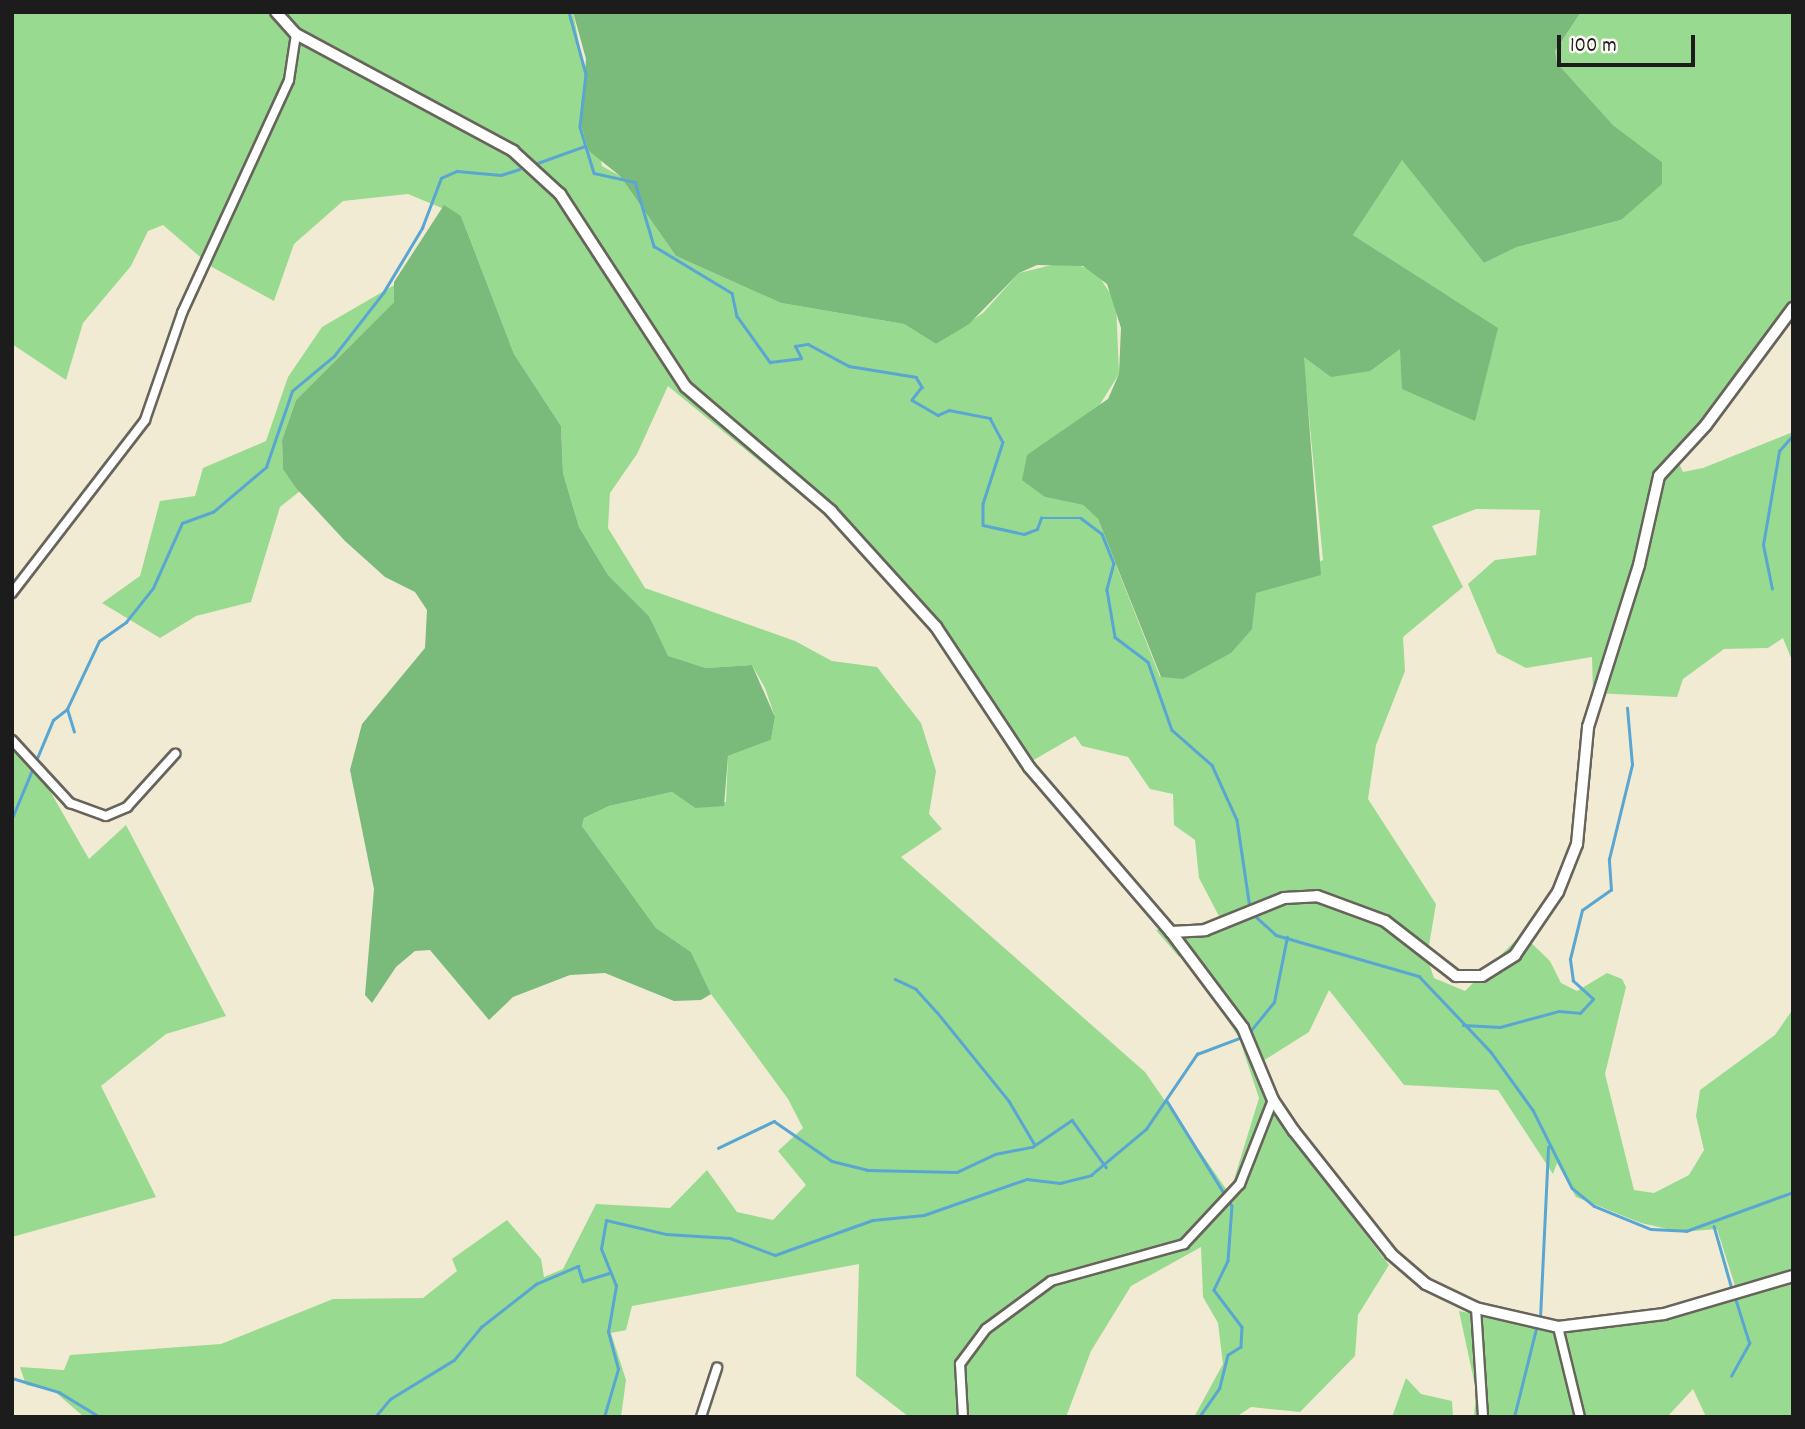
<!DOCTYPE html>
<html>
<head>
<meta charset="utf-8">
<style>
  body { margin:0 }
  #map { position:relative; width:1805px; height:1429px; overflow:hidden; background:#f1ebd4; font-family:Dekko,sans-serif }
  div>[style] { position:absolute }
  .green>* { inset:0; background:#99da91 }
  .forest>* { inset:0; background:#7aba7b }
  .stream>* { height:2.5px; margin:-1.25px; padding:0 1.25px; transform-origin:1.25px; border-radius:1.25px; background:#59a6d2 }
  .roads { filter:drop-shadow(2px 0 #67645c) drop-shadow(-2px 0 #67645c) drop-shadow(0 2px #67645c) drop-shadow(0 -2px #67645c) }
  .street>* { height:8px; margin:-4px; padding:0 4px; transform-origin:4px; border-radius:4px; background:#fff }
  .secondary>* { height:10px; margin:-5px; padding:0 5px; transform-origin:5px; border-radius:5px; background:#fff }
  span { translate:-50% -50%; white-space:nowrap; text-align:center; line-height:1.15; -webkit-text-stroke:7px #fdfcf7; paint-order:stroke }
  .frame { position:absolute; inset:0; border:14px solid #1c1c1c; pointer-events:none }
  .scale { position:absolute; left:1557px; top:35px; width:138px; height:32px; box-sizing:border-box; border:4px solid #1c1c1c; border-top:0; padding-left:9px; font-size:21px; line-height:24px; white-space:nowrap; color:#1c1c1c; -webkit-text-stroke:5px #fdfcf7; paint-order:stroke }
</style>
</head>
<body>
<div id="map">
  <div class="green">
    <div style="clip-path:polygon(evenodd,12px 12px,573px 12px,602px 166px,620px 176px,676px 256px,781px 303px,904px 324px,936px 344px,983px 313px,1019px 273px,1068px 261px,1096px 272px,1116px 302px,1119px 374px,1094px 414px,1028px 455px,1045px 497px,1083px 505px,1098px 519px,1160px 677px,1256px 593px,1323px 560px,1303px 356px,1400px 349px,1497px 328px,1353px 235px,1402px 159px,1484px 263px,1517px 247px,1621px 220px,1662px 162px,1613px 125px,1557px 63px,1555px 51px,1581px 12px,1793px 12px,1793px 309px,1699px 443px,1677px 459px,1683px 472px,1703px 468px,1793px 432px,1793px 663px,1783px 638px,1768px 648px,1724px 649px,1683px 679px,1677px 697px,1593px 693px,1592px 657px,1526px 668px,1497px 653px,1468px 584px,1495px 560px,1536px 555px,1540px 510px,1476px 509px,1432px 526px,1463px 587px,1403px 637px,1405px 671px,1376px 745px,1368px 799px,1436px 904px,1427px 957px,1434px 978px,1465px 991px,1522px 934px,1550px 961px,1561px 983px,1577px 991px,1607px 973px,1622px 979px,1626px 987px,1605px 1074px,1634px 1190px,1654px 1193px,1689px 1175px,1704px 1150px,1696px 1116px,1700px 1090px,1775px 1035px,1793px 1009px,1793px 1417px,1706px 1417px,1693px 1389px,1667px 1417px,1474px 1417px,1476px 1390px,1459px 1311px,1554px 1329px,1647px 1321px,1736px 1289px,1717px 1229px,1681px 1232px,1641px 1223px,1576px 1197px,1557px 1163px,1553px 1174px,1498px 1090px,1404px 1085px,1329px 990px,1309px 1032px,1255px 1066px,1268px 1107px,1389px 1265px,1358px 1315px,1355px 1356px,1300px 1412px,1251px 1407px,1236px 1417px,1194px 1417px,1223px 1364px,1218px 1323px,1203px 1297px,1201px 1247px,1131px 1286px,1091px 1351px,1066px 1417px,909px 1417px,856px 1376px,859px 1264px,632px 1306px,626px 1330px,611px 1333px,626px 1380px,621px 1417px,84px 1417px,54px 1391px,26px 1385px,20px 1367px,64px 1370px,70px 1355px,221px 1344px,333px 1299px,423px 1298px,457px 1271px,452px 1259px,507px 1220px,541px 1259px,544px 1277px,563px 1269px,596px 1204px,670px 1208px,707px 1170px,737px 1212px,773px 1220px,806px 1185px,778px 1151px,803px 1128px,788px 1099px,711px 994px,691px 952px,656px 928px,582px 826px,584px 818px,609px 806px,672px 792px,695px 808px,726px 802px,728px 756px,771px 740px,775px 717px,765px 688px,752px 665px,706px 668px,667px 656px,649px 616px,608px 575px,579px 527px,563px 473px,561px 426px,514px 354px,461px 216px,408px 194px,343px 201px,294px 244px,274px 301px,212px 267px,163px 225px,148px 231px,131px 266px,83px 323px,66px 380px,12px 344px,12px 12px,668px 386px,825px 515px,934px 634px,1020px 768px,1075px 736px,1082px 746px,1128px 757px,1150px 789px,1173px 794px,1174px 825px,1195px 840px,1199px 878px,1221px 920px,1156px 930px,1179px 957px,1184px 952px,1239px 1038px,1259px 1098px,1232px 1186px,1226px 1189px,1145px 1072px,901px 857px,942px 829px,929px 814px,936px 771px,921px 723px,877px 667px,832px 661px,795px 641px,645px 588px,608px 528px,610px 493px,637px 454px,668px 386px)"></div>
    <div style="clip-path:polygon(396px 284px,394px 302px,296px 400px,282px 440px,283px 468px,300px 491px,280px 507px,251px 602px,196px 616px,160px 638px,102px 603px,140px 576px,160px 501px,195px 496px,203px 468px,266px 441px,288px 377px,322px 327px)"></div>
    <div style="clip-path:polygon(19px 737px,89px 859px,126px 825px,226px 1016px,166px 1034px,101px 1086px,156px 1197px,12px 1237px,12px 761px)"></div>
    <div style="clip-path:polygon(1406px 1378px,1421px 1394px,1452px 1401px,1453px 1417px,1392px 1417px)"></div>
  </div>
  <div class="forest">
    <div style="clip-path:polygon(573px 12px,1581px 12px,1555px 51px,1557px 63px,1613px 125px,1662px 162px,1662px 184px,1621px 220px,1517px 247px,1484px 263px,1402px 160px,1353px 235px,1498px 328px,1475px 421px,1402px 389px,1400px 349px,1370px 371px,1331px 377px,1304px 357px,1321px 575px,1256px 593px,1252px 629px,1231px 653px,1183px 679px,1161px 677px,1098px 519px,1083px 505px,1045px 497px,1022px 480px,1027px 455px,1108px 399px,1119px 374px,1121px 328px,1107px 284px,1083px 266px,1037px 265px,1019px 273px,969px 324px,936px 344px,904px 324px,781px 303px,676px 256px,620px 176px,589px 151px,581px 124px,586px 59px)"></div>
    <div style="clip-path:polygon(444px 205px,461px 216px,514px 354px,561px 426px,563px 473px,579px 527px,608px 575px,649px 616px,668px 656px,706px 668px,752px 665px,775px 717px,771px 740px,728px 756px,724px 806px,695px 808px,672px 792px,609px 806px,584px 818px,582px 826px,656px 928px,691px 952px,711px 994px,701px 1000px,674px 1001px,605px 973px,570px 975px,513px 997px,489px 1020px,430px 950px,415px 951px,396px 967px,372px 1003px,365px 995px,374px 889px,350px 770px,362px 724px,425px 648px,427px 610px,415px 592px,385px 577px,345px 541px,296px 488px,283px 469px,282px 440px,296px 400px,394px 302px,394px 282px)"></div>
  </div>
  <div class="stream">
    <div style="left:569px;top:12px;width:64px;rotate:74.7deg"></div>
    <div style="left:586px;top:74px;width:53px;rotate:96.5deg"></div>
    <div style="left:580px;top:127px;width:48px;rotate:73.1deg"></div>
    <div style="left:594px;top:173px;width:42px;rotate:12.4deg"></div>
    <div style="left:635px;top:182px;width:67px;rotate:73.5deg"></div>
    <div style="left:654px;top:246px;width:91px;rotate:31.1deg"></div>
    <div style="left:732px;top:293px;width:24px;rotate:78deg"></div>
    <div style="left:737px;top:316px;width:57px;rotate:54.3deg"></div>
    <div style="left:770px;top:362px;width:31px;rotate:-7deg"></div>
    <div style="left:801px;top:358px;width:13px;rotate:-117deg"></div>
    <div style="left:795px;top:346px;width:13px;rotate:-9deg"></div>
    <div style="left:808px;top:344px;width:47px;rotate:28.2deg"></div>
    <div style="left:849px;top:366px;width:68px;rotate:9.3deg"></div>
    <div style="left:916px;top:377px;width:12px;rotate:59deg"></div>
    <div style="left:922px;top:387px;width:16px;rotate:128deg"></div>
    <div style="left:912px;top:400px;width:30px;rotate:30deg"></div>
    <div style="left:938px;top:415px;width:12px;rotate:-24deg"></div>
    <div style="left:949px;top:410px;width:42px;rotate:11deg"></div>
    <div style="left:990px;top:418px;width:27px;rotate:62deg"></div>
    <div style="left:1003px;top:442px;width:65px;rotate:107.9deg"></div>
    <div style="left:983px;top:504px;width:21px;rotate:90deg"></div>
    <div style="left:983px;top:525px;width:42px;rotate:12.4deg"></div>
    <div style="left:1024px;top:534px;width:14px;rotate:-21deg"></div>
    <div style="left:1037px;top:529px;width:12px;rotate:-70deg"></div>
    <div style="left:1041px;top:518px;width:40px"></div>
    <div style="left:1081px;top:518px;width:26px;rotate:37deg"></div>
    <div style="left:1102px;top:534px;width:31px;rotate:68deg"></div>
    <div style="left:1114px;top:563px;width:28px;rotate:105deg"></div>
    <div style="left:1107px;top:590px;width:48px;rotate:80.3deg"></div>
    <div style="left:1115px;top:637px;width:41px;rotate:37.1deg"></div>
    <div style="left:1148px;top:662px;width:72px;rotate:70.6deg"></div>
    <div style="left:1172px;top:730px;width:53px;rotate:41.2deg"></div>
    <div style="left:1212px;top:765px;width:60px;rotate:65.6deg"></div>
    <div style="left:1237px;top:820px;width:89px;rotate:81.6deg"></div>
    <div style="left:532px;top:165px;width:56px;rotate:-19.7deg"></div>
    <div style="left:1772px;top:589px;width:45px;rotate:-101.6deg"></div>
    <div style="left:1763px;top:545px;width:95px;rotate:-80.3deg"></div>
    <div style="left:1779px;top:451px;width:21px;rotate:-49deg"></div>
    <div style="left:74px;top:732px;width:24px;rotate:-107deg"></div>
    <div style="left:67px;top:709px;width:75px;rotate:-64.8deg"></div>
    <div style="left:99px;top:641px;width:33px;rotate:-35deg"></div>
    <div style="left:126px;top:622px;width:43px;rotate:-51.5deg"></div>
    <div style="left:153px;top:588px;width:71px;rotate:-66deg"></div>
    <div style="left:182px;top:523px;width:33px;rotate:-20deg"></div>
    <div style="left:213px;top:512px;width:70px;rotate:-40.3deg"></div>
    <div style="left:266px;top:467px;width:80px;rotate:-71.1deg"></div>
    <div style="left:292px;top:391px;width:55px;rotate:-39.8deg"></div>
    <div style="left:334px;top:356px;width:80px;rotate:-52.1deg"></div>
    <div style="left:383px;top:293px;width:76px;rotate:-59deg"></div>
    <div style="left:422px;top:228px;width:53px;rotate:-69.2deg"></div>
    <div style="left:441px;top:178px;width:17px;rotate:-24deg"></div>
    <div style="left:457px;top:171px;width:44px;rotate:5.2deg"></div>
    <div style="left:501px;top:175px;width:19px;rotate:-18deg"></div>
    <div style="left:12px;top:818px;width:106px;rotate:-67.3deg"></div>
    <div style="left:53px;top:720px;width:18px;rotate:-38deg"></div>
    <div style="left:1253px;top:914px;width:31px;rotate:42deg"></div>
    <div style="left:1276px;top:935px;width:149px;rotate:16deg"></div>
    <div style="left:1419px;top:976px;width:105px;rotate:46.5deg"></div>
    <div style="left:1491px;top:1052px;width:72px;rotate:54.1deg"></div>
    <div style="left:1533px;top:1110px;width:87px;rotate:63.4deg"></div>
    <div style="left:1572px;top:1188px;width:28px;rotate:39deg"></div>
    <div style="left:1594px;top:1206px;width:61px;rotate:22deg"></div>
    <div style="left:1651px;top:1229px;width:35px;rotate:3deg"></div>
    <div style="left:1686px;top:1231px;width:114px;rotate:-20deg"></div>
    <div style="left:895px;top:979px;width:23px;rotate:25deg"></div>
    <div style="left:916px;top:989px;width:31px;rotate:48deg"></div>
    <div style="left:937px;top:1012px;width:114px;rotate:51deg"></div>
    <div style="left:1009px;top:1101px;width:51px;rotate:59.4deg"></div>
    <div style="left:1463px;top:1025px;width:37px;rotate:3deg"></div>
    <div style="left:1500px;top:1027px;width:61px;rotate:-15.2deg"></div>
    <div style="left:1559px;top:1011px;width:21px;rotate:5deg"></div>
    <div style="left:1580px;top:1013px;width:19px;rotate:-47deg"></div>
    <div style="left:1593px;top:999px;width:27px;rotate:-138deg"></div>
    <div style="left:1573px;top:981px;width:22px;rotate:-98deg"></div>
    <div style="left:1570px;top:959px;width:50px;rotate:-76.2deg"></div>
    <div style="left:1582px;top:910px;width:35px;rotate:-35deg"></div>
    <div style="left:1611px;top:890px;width:31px;rotate:-94deg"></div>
    <div style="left:1609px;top:859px;width:97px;rotate:-76.3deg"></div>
    <div style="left:1632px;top:765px;width:57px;rotate:-95deg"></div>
    <div style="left:1248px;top:1034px;width:41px;rotate:-50.9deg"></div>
    <div style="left:1274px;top:1002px;width:66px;rotate:-78.7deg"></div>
    <div style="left:1167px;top:1101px;width:123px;rotate:58.2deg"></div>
    <div style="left:1232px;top:1206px;width:55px;rotate:94.2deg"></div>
    <div style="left:1228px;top:1261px;width:32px;rotate:116deg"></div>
    <div style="left:1214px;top:1290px;width:46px;rotate:52.9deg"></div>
    <div style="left:1242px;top:1327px;width:20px;rotate:93deg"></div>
    <div style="left:1241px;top:1347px;width:15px;rotate:148deg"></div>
    <div style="left:1228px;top:1355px;width:34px;rotate:104deg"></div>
    <div style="left:1220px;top:1388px;width:35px;rotate:125deg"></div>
    <div style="left:718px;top:1148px;width:62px;rotate:-25.7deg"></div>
    <div style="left:774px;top:1121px;width:70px;rotate:34.6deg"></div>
    <div style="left:832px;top:1161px;width:36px;rotate:14deg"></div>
    <div style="left:867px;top:1170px;width:90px;rotate:1.3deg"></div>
    <div style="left:957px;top:1172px;width:42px;rotate:-25.3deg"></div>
    <div style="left:995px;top:1154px;width:38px;rotate:-11deg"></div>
    <div style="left:1032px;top:1147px;width:48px;rotate:-34deg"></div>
    <div style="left:1072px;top:1120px;width:58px;rotate:54.1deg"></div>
    <div style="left:1714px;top:1226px;width:66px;rotate:74.1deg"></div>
    <div style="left:1540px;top:1318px;width:171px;rotate:-87.3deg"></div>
    <div style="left:1731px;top:1376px;width:38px;rotate:-61deg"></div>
    <div style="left:1749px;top:1343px;width:50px;rotate:-107.4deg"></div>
    <div style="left:12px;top:1378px;width:49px;rotate:16.6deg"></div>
    <div style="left:59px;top:1392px;width:48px;rotate:31.4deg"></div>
    <div style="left:375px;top:1417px;width:23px;rotate:-50deg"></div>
    <div style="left:390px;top:1399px;width:75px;rotate:-31.4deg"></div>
    <div style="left:454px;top:1360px;width:43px;rotate:-50.7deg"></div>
    <div style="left:481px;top:1327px;width:70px;rotate:-38deg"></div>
    <div style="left:536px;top:1284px;width:46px;rotate:-23.2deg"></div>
    <div style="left:578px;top:1266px;width:16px;rotate:72deg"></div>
    <div style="left:583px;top:1281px;width:27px;rotate:-17deg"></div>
    <div style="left:604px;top:1417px;width:50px;rotate:-73.7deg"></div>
    <div style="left:618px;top:1369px;width:38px;rotate:-105deg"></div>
    <div style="left:608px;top:1332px;width:47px;rotate:-80.1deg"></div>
    <div style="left:616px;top:1286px;width:40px;rotate:-112deg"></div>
    <div style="left:601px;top:1249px;width:29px;rotate:-80deg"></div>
    <div style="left:606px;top:1220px;width:62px;rotate:13.1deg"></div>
    <div style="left:666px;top:1234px;width:64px;rotate:3.6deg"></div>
    <div style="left:730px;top:1238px;width:48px;rotate:20.7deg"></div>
    <div style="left:775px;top:1255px;width:104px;rotate:-19.7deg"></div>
    <div style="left:873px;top:1220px;width:51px;rotate:-5.6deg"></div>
    <div style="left:924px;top:1215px;width:109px;rotate:-19.3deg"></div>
    <div style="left:1027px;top:1179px;width:33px;rotate:7deg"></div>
    <div style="left:1060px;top:1183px;width:32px;rotate:-14deg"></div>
    <div style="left:1091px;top:1175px;width:72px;rotate:-39.9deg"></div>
    <div style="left:1146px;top:1129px;width:91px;rotate:-55.8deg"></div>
    <div style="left:1197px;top:1054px;width:48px;rotate:-20.7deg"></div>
    <div style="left:1514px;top:1417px;width:95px;rotate:-76deg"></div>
  </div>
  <div class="roads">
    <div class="street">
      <div style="left:12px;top:593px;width:218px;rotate:-52.4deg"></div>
      <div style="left:145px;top:420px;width:113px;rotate:-70.9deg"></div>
      <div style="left:182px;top:313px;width:256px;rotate:-65.3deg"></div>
      <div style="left:289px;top:80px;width:47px;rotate:-81.3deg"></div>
      <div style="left:12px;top:740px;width:86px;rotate:47.4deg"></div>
      <div style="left:70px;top:803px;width:38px;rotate:20deg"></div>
      <div style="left:106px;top:816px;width:23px;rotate:-23deg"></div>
      <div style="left:127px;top:807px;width:72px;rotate:-47.8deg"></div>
      <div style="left:1476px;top:1308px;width:109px;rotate:86.3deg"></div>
      <div style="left:1558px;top:1327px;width:93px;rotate:76.3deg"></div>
      <div style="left:701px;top:1417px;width:52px;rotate:-71.9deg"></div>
      <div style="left:963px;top:1417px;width:53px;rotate:-93.2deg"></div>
      <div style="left:960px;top:1364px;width:44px;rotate:-53.4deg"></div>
      <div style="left:986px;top:1329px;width:81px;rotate:-36.4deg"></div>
      <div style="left:1051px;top:1281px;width:138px;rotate:-15.5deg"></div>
      <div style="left:1184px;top:1244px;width:82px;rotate:-47deg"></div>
      <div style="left:1240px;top:1184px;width:90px;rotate:-68.6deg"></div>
    </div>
    <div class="secondary">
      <div style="left:276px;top:12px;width:30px;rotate:48deg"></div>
      <div style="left:296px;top:34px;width:247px;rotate:28.3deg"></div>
      <div style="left:513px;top:151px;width:64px;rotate:42.5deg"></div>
      <div style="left:560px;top:194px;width:230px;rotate:56.9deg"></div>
      <div style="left:686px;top:387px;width:191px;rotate:40.5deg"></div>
      <div style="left:831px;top:511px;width:156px;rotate:47.8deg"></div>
      <div style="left:936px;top:627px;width:168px;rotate:56.4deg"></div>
      <div style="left:1029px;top:767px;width:218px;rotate:49.3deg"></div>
      <div style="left:1171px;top:932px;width:34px;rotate:-3deg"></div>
      <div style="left:1205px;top:930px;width:85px;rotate:-22.1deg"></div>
      <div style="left:1284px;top:898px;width:33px;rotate:-3deg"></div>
      <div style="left:1317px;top:896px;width:72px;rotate:20.2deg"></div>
      <div style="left:1385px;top:921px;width:90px;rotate:37.8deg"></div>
      <div style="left:1456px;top:976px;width:26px"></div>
      <div style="left:1482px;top:976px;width:39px;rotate:-32deg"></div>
      <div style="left:1515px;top:955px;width:76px;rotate:-55.7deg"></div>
      <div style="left:1558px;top:892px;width:52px;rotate:-68.4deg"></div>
      <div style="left:1577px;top:844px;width:118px;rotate:-84.6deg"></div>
      <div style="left:1588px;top:727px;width:170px;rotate:-72.5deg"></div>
      <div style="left:1639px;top:565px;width:91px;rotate:-77.3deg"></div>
      <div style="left:1659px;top:476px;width:69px;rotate:-47.3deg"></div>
      <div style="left:1706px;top:425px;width:146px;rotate:-53.4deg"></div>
      <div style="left:1171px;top:932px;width:120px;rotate:53.1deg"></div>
      <div style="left:1243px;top:1028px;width:78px;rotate:67.4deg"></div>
      <div style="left:1273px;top:1100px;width:37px;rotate:56deg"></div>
      <div style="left:1294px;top:1131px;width:157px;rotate:51.7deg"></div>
      <div style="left:1391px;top:1254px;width:46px;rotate:40.6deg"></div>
      <div style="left:1426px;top:1284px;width:55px;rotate:25.6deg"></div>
      <div style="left:1476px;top:1308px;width:84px;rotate:13deg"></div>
      <div style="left:1558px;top:1327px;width:107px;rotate:-7deg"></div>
      <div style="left:1664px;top:1314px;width:134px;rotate:-16.4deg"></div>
    </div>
  </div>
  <div class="frame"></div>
  <div class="scale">100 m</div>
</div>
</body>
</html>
